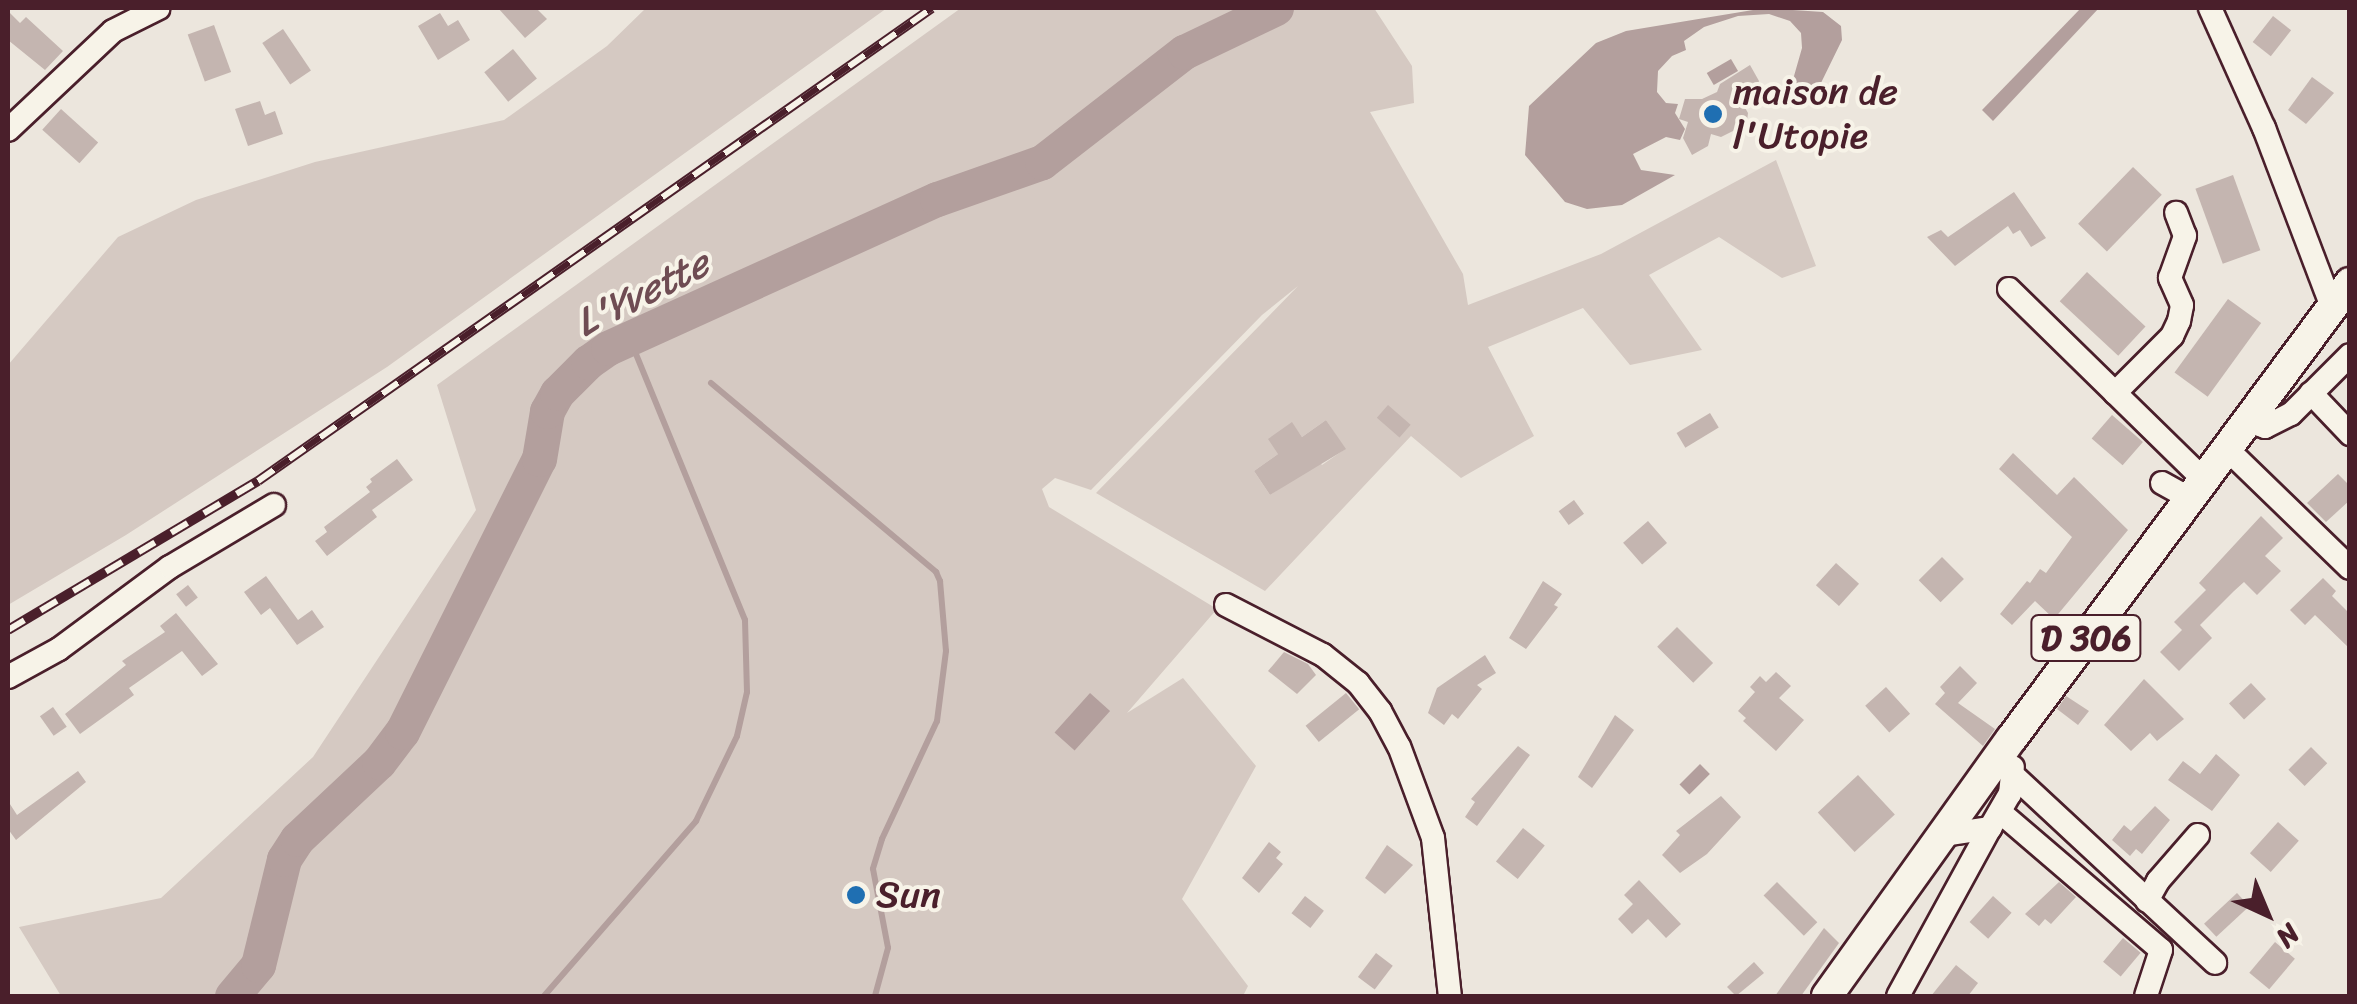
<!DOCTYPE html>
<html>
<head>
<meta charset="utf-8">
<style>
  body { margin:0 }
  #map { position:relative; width:2357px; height:1004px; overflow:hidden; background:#ece6dd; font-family:Sriracha,sans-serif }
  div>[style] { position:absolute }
  .green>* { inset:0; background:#d5c9c2 }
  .water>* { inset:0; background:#b39f9d; transform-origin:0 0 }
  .stream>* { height:6px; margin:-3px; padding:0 3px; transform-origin:3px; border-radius:3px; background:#b39f9d }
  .river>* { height:35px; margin:-17.5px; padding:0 17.5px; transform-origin:17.5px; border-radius:17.5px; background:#b39f9d }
  .building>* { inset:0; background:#c4b5b0; transform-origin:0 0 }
  .roads { filter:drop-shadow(2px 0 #4a1f2b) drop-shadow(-2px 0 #4a1f2b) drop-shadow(0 2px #4a1f2b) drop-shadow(0 -2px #4a1f2b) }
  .minor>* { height:22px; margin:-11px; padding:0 11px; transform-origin:11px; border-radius:11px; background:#f7f3e8 }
  .major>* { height:30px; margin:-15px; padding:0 15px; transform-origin:15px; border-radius:15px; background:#f7f3e8 }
  .rail>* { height:10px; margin-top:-5px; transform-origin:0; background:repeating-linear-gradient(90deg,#f7f3e8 0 19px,#4a1f2b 0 38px); box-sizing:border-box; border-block:2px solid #4a1f2b }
  .dots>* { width:28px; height:28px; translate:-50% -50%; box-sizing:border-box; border:5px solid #f7f3e8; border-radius:50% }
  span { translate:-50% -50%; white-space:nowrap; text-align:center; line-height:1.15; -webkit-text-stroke:8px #f7f3e8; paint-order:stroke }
  .shield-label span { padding:2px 8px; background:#f7f3e8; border:2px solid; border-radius:8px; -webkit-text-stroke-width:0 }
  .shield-label { font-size:35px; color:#4a1f2b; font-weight:700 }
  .poi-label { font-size:38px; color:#4a1f2b }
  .left { translate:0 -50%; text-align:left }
  .water-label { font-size:40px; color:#6f4c53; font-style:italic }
  .frame { position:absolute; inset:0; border:10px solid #4a1f2b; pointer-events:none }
  .north { position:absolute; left:2217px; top:864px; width:100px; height:100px; -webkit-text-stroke:8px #f7f3e8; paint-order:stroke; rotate:136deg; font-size:28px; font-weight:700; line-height:40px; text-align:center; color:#4a1f2b }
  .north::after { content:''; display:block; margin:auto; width:35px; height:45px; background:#4a1f2b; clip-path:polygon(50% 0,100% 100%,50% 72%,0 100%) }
</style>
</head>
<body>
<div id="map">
  <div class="green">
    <div style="clip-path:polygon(646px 8px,887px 8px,387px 367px,126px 535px,8px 605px,8px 365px,118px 237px,196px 200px,315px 162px,504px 120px,607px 46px)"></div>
    <div style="clip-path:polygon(evenodd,961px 8px,1374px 8px,1412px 66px,1414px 103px,1370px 112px,1463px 274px,1468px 305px,1601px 254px,1776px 160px,1816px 266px,1782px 278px,1719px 237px,1649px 275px,1702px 350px,1630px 365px,1583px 308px,1488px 347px,1534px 436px,1461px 478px,1411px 436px,1265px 591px,1096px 493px,1298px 286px,1262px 315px,1091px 490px,1055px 478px,1042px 489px,1049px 507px,1217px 609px,1127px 713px,1183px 678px,1256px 766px,1182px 899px,1248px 986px,1243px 996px,61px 996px,19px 927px,161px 898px,313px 757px,476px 510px,437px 385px,961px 8px,1326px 420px,1345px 449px,1322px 465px,1315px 456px,1294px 479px,1270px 495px,1254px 471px,1278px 454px,1292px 423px,1302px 437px,1326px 420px)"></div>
  </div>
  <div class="water">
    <div style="clip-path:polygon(1765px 8px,1823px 12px,1841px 26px,1842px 40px,1819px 87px,1792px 83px,1802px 48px,1801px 33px,1790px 21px,1769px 14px,1738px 16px,1704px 27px,1684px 41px,1686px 50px,1672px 56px,1658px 71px,1657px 92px,1666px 103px,1678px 104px,1675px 113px,1685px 129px,1680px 140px,1666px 137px,1633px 154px,1641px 170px,1675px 175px,1622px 205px,1587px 209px,1565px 202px,1525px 155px,1529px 106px,1596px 43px,1626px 31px)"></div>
    <div style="clip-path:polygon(2081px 8px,2099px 8px,1993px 121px,1982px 110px)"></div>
    <div style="left:1731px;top:59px;width:14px;height:28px;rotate:60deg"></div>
    <div style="left:1090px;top:693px;width:27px;height:53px;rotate:42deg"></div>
    <div style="left:1700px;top:764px;width:14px;height:29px;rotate:45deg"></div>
  </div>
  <div class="stream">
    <div style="left:711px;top:383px;width:294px;rotate:40deg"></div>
    <div style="left:936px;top:572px;width:10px;rotate:66deg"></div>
    <div style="left:940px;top:581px;width:70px;rotate:85.1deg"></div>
    <div style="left:946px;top:651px;width:71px;rotate:97.3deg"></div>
    <div style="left:937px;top:721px;width:130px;rotate:115deg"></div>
    <div style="left:882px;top:839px;width:31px;rotate:107deg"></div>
    <div style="left:873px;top:869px;width:80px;rotate:79.2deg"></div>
    <div style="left:888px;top:948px;width:50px;rotate:105.2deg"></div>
    <div style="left:544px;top:996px;width:232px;rotate:-49deg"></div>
    <div style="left:696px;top:821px;width:94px;rotate:-64.2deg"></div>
    <div style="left:737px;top:736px;width:45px;rotate:-77.2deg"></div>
    <div style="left:747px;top:692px;width:72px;rotate:-91.6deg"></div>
    <div style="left:745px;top:620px;width:304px;rotate:-112.3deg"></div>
  </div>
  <div class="river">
    <div style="left:232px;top:996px;width:40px;rotate:-50deg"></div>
    <div style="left:258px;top:965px;width:109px;rotate:-76.2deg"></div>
    <div style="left:284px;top:859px;width:24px;rotate:-57deg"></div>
    <div style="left:297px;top:839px;width:112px;rotate:-43.2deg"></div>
    <div style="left:379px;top:762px;width:38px;rotate:-53deg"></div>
    <div style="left:402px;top:732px;width:305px;rotate:-63.4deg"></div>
    <div style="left:539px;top:459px;width:49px;rotate:-80.5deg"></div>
    <div style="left:547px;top:411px;width:21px;rotate:-61deg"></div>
    <div style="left:557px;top:393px;width:44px;rotate:-45deg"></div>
    <div style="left:588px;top:362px;width:24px;rotate:-35deg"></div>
    <div style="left:608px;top:348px;width:361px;rotate:-24.4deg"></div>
    <div style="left:937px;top:199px;width:111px;rotate:-19.4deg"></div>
    <div style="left:1042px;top:162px;width:180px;rotate:-37.8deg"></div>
    <div style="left:1184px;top:52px;width:102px;rotate:-25.6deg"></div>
  </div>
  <div class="building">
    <div style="clip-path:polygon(498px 8px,536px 8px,547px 19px,525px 38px)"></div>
    <div style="clip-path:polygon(8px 11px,20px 23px,26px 17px,63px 51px,45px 70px,8px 40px)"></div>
    <div style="clip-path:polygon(440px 13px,448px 26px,458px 20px,470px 40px,438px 60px,418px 26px)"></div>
    <div style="left:2273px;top:16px;width:23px;height:33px;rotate:38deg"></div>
    <div style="left:214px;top:25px;width:50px;height:28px;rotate:70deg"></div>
    <div style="left:283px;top:29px;width:50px;height:25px;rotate:56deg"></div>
    <div style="left:513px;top:49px;width:38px;height:37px;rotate:51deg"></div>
    <div style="clip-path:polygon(1750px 65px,1759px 81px,1757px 87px,1739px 97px,1748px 113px,1746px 130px,1739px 128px,1721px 137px,1711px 134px,1708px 146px,1692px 155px,1683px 138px,1688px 122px,1679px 119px,1685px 99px,1702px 99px,1717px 92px,1720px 84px)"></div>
    <div style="clip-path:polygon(2312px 77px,2334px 93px,2306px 124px,2288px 110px)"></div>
    <div style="clip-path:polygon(260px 101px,265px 115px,275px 111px,283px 134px,248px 146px,235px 109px)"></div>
    <div style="left:61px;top:109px;width:50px;height:28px;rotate:42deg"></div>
    <div style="left:2133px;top:167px;width:40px;height:79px;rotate:44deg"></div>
    <div style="left:2233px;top:175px;width:80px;height:40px;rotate:70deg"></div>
    <div style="clip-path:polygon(2014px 192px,2046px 238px,2031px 247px,2020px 230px,2013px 234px,2008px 226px,1955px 266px,1927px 237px,1941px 230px,1948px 237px)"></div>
    <div style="left:2087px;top:272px;width:80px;height:40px;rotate:43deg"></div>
    <div style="left:2228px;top:299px;width:41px;height:91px;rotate:36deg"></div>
    <div style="left:1388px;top:405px;width:30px;height:17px;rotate:41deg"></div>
    <div style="left:1710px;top:413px;width:17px;height:39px;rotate:59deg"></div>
    <div style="left:2112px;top:415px;width:41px;height:31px;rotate:41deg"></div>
    <div style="clip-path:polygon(1326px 420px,1346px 449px,1270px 495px,1254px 471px,1278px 454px,1268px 439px,1292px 422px,1302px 437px)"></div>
    <div style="clip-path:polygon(2013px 453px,2057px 495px,2074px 477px,2128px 530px,2054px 619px,2035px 601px,2012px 625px,2000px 614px,2027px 581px,2030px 583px,2040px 569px,2046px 573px,2072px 537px,1999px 469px)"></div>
    <div style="clip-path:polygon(397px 459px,413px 480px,372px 510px,377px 517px,327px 556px,315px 541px,327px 532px,324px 527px,370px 492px,366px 487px,372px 482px,370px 479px)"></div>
    <div style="clip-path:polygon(2338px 474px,2350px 486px,2350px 500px,2326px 522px,2307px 503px)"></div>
    <div style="left:1574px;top:500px;width:17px;height:19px;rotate:54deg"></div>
    <div style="clip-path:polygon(2261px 516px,2283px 538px,2265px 556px,2281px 571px,2257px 595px,2244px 582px,2234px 591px,2200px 625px,2212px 638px,2179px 671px,2160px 652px,2182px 630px,2174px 622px,2206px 590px,2199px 583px)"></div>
    <div style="left:1648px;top:521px;width:29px;height:33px;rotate:49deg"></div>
    <div style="left:1942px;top:557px;width:31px;height:33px;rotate:45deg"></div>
    <div style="left:1836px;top:563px;width:31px;height:30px;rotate:42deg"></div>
    <div style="clip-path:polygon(266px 576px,298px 620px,312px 610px,324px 627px,297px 645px,270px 608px,261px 615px,244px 592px)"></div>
    <div style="clip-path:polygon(2323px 578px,2336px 591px,2332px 596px,2350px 614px,2350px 649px,2315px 615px,2305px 625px,2290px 610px)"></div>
    <div style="clip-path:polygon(1543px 581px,1562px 594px,1554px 605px,1558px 607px,1526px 649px,1509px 638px)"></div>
    <div style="left:188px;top:585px;width:16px;height:15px;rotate:52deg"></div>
    <div style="clip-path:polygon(176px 613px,218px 664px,202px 676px,182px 651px,129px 688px,134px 695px,80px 734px,65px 714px,126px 665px,122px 661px,165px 632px,160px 626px)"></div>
    <div style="left:1677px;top:627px;width:51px;height:28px;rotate:45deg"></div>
    <div style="clip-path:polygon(1284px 652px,1308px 664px,1316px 675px,1297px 694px,1268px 671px)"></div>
    <div style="clip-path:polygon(1485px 655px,1496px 673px,1477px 685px,1482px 689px,1458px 719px,1452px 714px,1444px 725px,1428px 713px,1437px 688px)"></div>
    <div style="clip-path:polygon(1960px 666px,1977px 683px,1958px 703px,1995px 729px,1983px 746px,1935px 704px,1945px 693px,1940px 687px)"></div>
    <div style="clip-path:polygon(1776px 672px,1791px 686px,1779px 698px,1804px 720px,1776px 751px,1743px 721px,1746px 718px,1738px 711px,1755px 692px,1750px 687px,1760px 676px,1766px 682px)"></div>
    <div style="clip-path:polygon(2144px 679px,2184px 719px,2157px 741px,2150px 733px,2131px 751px,2104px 725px)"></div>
    <div style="left:2251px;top:683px;width:22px;height:30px;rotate:47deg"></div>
    <div style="left:1886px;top:687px;width:36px;height:28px;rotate:48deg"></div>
    <div style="left:1346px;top:693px;width:21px;height:52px;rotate:51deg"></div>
    <div style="clip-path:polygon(2066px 696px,2089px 711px,2078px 725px,2057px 709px)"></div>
    <div style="left:53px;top:707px;width:24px;height:16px;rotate:55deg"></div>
    <div style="clip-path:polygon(1615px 715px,1634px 730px,1592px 788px,1578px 777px)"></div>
    <div style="clip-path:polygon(1518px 746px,1530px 755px,1477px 826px,1465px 817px,1475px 802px,1471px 799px)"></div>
    <div style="left:2311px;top:747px;width:23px;height:32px;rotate:45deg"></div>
    <div style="clip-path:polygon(2216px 754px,2240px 775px,2212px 811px,2168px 780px,2183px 761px,2200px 774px)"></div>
    <div style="clip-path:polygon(78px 771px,86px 782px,16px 840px,8px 829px,8px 801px,17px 815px)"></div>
    <div style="left:1858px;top:775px;width:54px;height:55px;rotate:47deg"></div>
    <div style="clip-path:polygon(1721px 796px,1741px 817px,1707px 854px,1680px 873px,1662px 855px,1680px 835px,1676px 831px)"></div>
    <div style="clip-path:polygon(2155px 806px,2170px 820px,2142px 854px,2136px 849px,2130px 856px,2112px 840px,2124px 825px,2131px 831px)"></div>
    <div style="left:2278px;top:822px;width:28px;height:42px;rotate:42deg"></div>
    <div style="left:1523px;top:828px;width:28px;height:43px;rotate:39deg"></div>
    <div style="clip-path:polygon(1269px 842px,1281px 852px,1276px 858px,1283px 864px,1259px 893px,1242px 878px)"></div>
    <div style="clip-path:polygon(1387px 845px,1413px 865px,1385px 894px,1365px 878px)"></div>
    <div style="clip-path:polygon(1639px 880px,1681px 924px,1666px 938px,1648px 919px,1632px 934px,1618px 919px,1633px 904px,1624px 895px)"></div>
    <div style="left:1777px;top:882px;width:57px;height:19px;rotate:45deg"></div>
    <div style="clip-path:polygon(2059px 882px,2076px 897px,2051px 924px,2045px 919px,2039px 926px,2025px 914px)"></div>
    <div style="left:2237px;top:893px;width:18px;height:45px;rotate:47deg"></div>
    <div style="left:1305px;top:896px;width:24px;height:22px;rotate:38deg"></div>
    <div style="left:1993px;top:896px;width:25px;height:35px;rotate:42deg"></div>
    <div style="clip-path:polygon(1824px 928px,1839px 943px,1801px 996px,1775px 996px)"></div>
    <div style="left:2123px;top:938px;width:23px;height:31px;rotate:40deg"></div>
    <div style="left:2275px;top:942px;width:26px;height:40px;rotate:40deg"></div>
    <div style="left:1376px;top:953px;width:21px;height:30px;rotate:37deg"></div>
    <div style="clip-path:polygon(1754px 962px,1764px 973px,1736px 996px,1727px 987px)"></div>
    <div style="clip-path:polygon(1956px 965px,1978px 983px,1968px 996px,1931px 996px)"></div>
  </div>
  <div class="roads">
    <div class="minor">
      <div style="left:2210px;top:8px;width:132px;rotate:65.8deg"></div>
      <div style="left:2264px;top:128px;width:191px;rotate:69.2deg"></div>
      <div style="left:8px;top:130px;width:144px;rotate:-43.3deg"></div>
      <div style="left:113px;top:31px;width:51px;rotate:-26.6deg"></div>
      <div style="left:2009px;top:289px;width:274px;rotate:44.4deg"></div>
      <div style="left:2115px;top:393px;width:81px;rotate:-45deg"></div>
      <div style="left:2172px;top:336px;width:17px;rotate:-65deg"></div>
      <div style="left:2179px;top:321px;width:16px;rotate:-79deg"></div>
      <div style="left:2182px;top:305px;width:30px;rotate:-114deg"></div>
      <div style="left:2170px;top:278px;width:45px;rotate:-70.3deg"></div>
      <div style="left:2185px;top:236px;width:25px;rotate:-111deg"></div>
      <div style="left:2311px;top:393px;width:57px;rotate:46.4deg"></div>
      <div style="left:2247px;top:421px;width:19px;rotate:18deg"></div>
      <div style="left:2265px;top:427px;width:29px;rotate:-27deg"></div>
      <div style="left:2291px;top:414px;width:83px;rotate:-45deg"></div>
      <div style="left:2227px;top:449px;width:171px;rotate:44.1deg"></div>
      <div style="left:2162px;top:483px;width:33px;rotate:29deg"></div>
      <div style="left:1226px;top:605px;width:109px;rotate:27.3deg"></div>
      <div style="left:1323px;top:655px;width:45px;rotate:38.7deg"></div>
      <div style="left:1358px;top:683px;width:36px;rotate:52deg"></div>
      <div style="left:1380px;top:711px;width:40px;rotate:62deg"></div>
      <div style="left:1399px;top:746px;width:98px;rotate:69.7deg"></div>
      <div style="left:1433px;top:838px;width:159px;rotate:83.9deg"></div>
      <div style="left:8px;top:677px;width:58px;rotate:-28.8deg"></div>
      <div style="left:59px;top:649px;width:138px;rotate:-36.5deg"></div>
      <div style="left:170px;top:567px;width:121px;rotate:-30.8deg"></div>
      <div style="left:2013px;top:775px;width:276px;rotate:42.9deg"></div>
      <div style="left:2000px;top:812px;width:212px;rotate:40.6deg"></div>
      <div style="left:2161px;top:950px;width:48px;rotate:108.1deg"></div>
      <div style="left:1943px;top:835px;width:48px;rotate:-8.5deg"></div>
      <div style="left:1990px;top:828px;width:39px;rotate:-60deg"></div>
      <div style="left:2010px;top:794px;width:27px;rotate:-84deg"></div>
      <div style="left:2147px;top:901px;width:23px;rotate:-61deg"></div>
      <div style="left:2158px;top:881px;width:61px;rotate:-49deg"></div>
      <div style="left:1898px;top:996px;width:192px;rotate:-61.3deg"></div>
    </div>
    <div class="major">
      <div style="left:1827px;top:996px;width:317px;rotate:-54.4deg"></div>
      <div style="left:2012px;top:738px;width:567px;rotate:-53.39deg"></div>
    </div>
  </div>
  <div class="rail">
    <div style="left:8px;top:630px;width:291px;rotate:-30.8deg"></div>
    <div style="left:258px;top:481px;width:823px;rotate:-35.06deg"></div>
  </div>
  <div class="dots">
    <div style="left:1713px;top:114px;background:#1f6fb2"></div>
    <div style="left:856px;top:895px;background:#1f6fb2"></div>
  </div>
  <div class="shield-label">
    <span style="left:2086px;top:638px">D 306</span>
  </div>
  <div class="poi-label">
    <span class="left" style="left:1733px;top:114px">maison de<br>l'Utopie</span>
    <span class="left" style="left:876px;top:895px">Sun</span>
  </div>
  <div class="water-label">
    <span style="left:642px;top:293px;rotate:-27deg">L'Yvette</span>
  </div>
  <div class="frame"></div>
  <div class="north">N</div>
</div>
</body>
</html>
